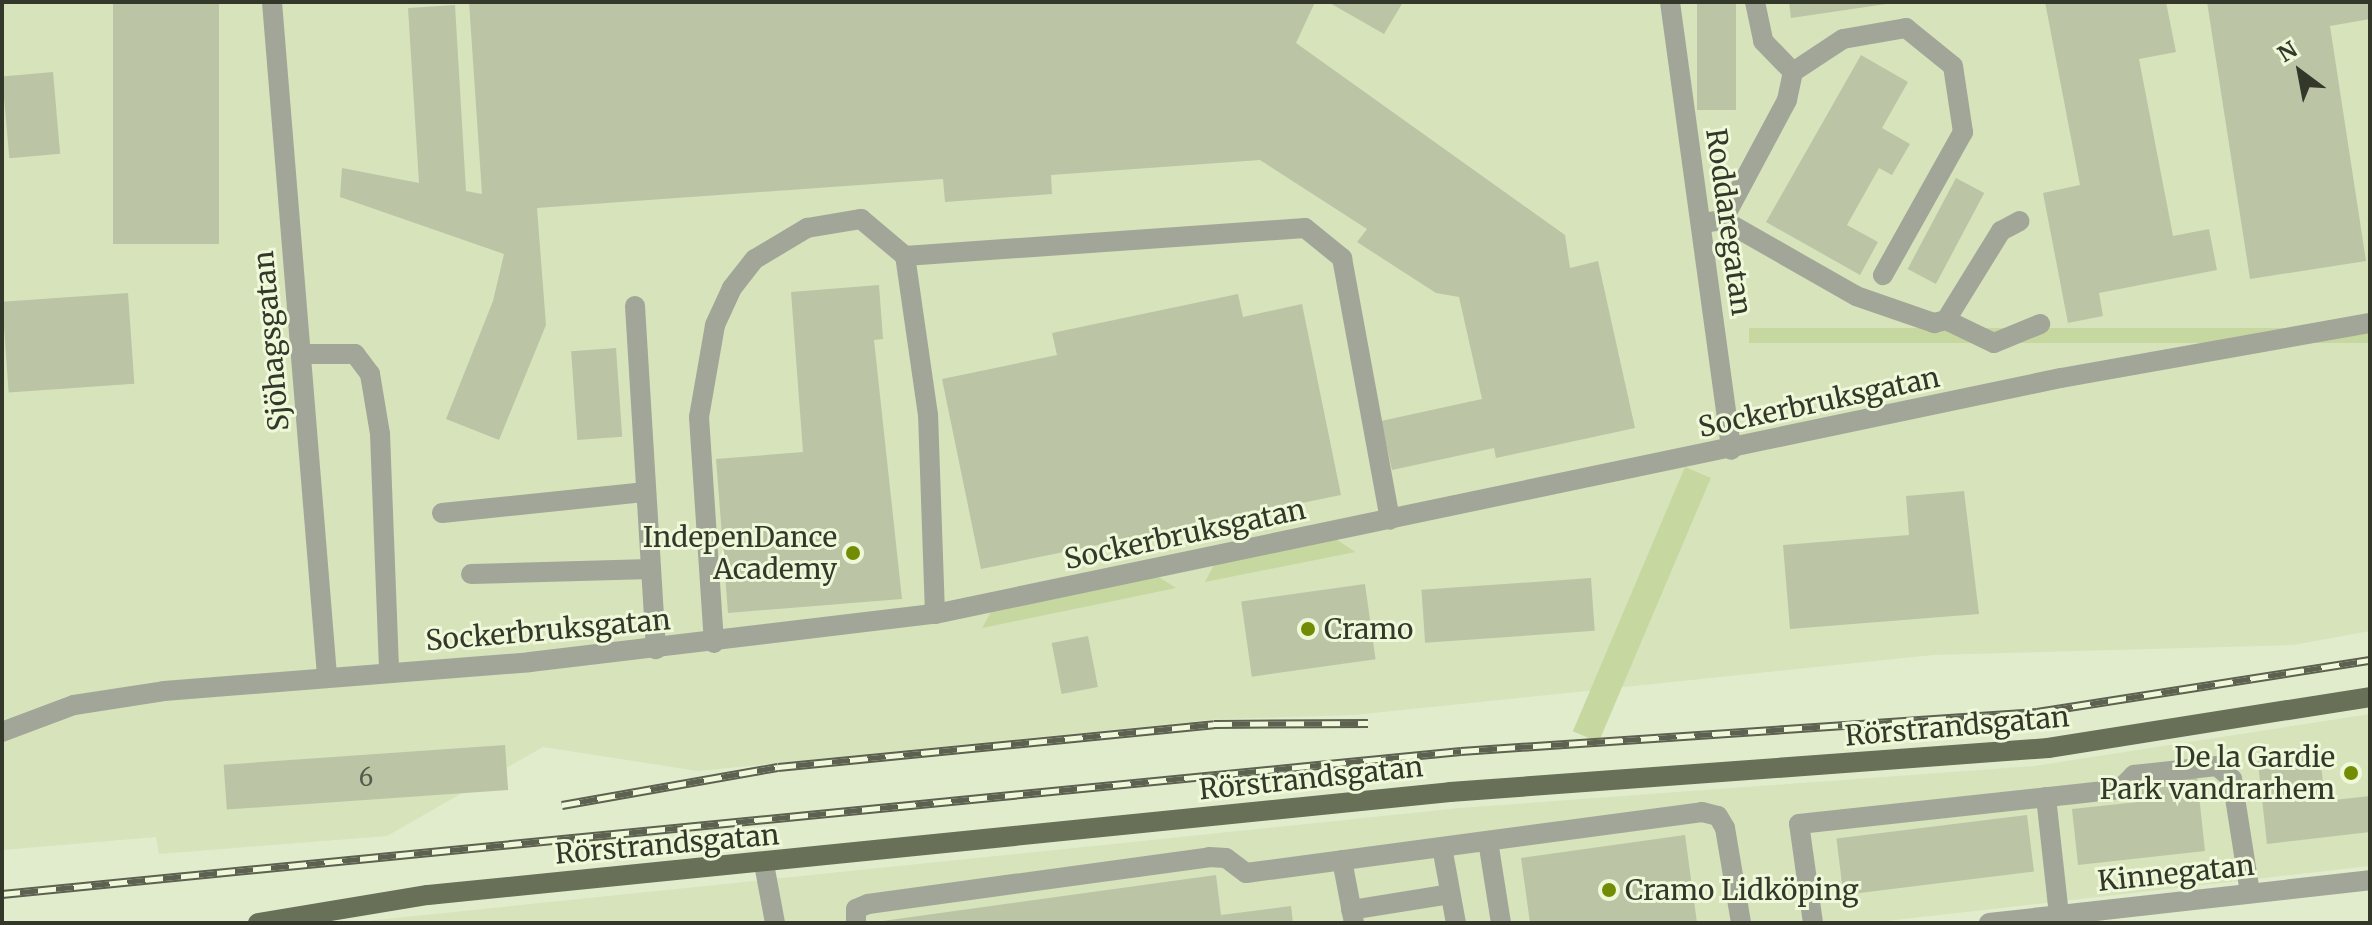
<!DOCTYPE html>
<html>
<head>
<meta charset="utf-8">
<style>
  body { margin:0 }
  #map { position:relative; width:2372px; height:925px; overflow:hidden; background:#e1eccc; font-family:Merriweather,serif }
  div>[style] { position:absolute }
  .built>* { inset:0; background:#d6e3bb }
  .green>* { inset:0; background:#c6d79f; transform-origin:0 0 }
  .building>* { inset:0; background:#bbc5a6; transform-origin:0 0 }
  .minor>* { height:20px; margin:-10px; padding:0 10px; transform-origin:10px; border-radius:10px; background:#a1a698 }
  .major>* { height:20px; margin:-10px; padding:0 10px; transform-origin:10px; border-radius:10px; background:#687058 }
  .rail>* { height:9px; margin-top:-4.5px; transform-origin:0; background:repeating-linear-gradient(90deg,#eff9d9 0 18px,#5c6150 0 36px); box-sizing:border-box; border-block:2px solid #5c6150 }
  .dots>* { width:22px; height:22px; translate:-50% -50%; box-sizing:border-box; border:4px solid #eff9d9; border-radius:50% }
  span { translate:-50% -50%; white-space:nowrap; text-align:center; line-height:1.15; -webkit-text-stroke:6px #eff9d9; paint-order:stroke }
  .number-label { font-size:24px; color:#565b4a }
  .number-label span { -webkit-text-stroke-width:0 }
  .street-label { font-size:28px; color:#34382b }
  .poi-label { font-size:28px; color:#34382b }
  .right { translate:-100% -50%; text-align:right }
  .left { translate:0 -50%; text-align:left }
  .frame { position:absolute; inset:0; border:4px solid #34382b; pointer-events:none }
  .north { position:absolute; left:2260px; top:32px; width:80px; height:80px; -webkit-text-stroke:6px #eff9d9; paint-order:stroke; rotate:328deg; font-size:22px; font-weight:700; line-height:32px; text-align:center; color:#34382b }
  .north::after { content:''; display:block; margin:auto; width:28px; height:36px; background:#34382b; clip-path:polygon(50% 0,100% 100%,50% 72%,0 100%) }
</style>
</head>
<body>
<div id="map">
  <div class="built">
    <div style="clip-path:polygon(2px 2px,2370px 2px,2370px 631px,2293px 645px,1933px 655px,1354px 715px,1220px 719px,698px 771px,543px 747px,387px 836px,159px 854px,156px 837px,2px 850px)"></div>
    <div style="clip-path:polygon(2370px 714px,2370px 866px,1869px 923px,347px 923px,1460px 808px,2034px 766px)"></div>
  </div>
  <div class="green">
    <div style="left:2370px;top:328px;width:15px;height:621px;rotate:90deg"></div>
    <div style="left:1685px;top:467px;width:28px;height:287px;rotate:23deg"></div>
    <div style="clip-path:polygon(1336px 539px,1355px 552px,1205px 582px,1214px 565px)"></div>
    <div style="clip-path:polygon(1157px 576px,1176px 588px,982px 628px,992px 610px)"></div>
  </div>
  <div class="building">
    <div style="left:113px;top:2px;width:106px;height:242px"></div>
    <div style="clip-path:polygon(469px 2px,1315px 2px,1296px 43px,1565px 235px,1570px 268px,1598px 261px,1635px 428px,1496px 458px,1494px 448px,1392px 470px,1381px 421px,1482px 399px,1459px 297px,1436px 293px,1357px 242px,1367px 229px,1260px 160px,1051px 175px,1052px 194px,945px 202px,943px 179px,537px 208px,546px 325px,499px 440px,446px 419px,493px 301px,504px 254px,340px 197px,342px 168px,419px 183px,408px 8px,455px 5px,466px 191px,482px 194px)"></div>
    <div style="clip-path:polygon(1328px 2px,1403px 2px,1384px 34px)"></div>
    <div style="left:1697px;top:2px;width:39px;height:108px"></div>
    <div style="clip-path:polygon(1789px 2px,1885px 2px,1886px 4px,1791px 18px)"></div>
    <div style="clip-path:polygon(2045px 2px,2166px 2px,2176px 52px,2139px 59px,2173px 236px,2209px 229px,2217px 270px,2099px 293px,2103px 316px,2068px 323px,2043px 193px,2080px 185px)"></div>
    <div style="clip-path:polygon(2207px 2px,2370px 2px,2370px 19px,2330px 26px,2366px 261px,2250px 279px)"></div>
    <div style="clip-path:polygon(1861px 55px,1908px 82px,1882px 128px,1910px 144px,1892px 175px,1879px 168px,1847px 225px,1878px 242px,1860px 275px,1766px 222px)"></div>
    <div style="left:53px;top:72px;width:82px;height:51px;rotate:85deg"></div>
    <div style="left:1956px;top:178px;width:32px;height:103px;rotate:28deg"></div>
    <div style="clip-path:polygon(879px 285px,883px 339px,874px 340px,902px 599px,728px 613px,716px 459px,803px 452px,791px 292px)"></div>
    <div style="left:128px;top:293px;width:91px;height:126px;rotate:86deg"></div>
    <div style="clip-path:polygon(1238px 294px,1243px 317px,1302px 304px,1341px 495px,981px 569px,942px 379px,1057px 355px,1052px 333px)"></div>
    <div style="left:616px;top:348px;width:89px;height:45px;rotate:86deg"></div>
    <div style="clip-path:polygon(1964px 491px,1979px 614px,1790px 629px,1783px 545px,1909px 535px,1906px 496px)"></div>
    <div style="left:1591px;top:578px;width:53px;height:170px;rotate:86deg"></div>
    <div style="left:1365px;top:584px;width:76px;height:125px;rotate:82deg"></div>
    <div style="left:1088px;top:636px;width:52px;height:37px;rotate:79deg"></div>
    <div style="left:505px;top:745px;width:45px;height:282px;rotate:86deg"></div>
    <div style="clip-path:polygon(2319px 746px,2325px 801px,2370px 796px,2370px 832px,2267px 844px,2257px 754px)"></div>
    <div style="clip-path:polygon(2197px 777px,2205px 851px,2078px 865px,2072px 809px,2138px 802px,2136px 784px)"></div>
    <div style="left:2027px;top:815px;width:57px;height:192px;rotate:83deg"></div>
    <div style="clip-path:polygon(1685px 835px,1697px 923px,1530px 923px,1521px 858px)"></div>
    <div style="clip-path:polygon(1216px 875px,1221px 915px,1291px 906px,1293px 923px,868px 923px)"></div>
  </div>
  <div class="minor">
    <div style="left:272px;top:2px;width:676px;rotate:85.33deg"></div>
    <div style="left:1670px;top:2px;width:452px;rotate:82.2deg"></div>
    <div style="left:1755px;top:2px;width:40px;rotate:78deg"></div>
    <div style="left:1763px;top:41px;width:43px;rotate:45.9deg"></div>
    <div style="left:1723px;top:220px;width:153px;rotate:29.7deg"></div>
    <div style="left:1856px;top:296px;width:83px;rotate:19.1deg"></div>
    <div style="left:1934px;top:323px;width:12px;rotate:-14deg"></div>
    <div style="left:1946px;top:320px;width:105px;rotate:-58.3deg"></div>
    <div style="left:2001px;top:231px;width:21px;rotate:-28deg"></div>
    <div style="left:1702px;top:223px;width:21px;rotate:-8deg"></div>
    <div style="left:1723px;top:220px;width:136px;rotate:-61.9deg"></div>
    <div style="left:1787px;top:100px;width:29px;rotate:-78deg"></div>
    <div style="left:1793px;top:72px;width:60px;rotate:-33.4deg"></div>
    <div style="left:1843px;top:39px;width:64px;rotate:-9.9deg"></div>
    <div style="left:1906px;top:28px;width:60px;rotate:39deg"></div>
    <div style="left:1953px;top:66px;width:67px;rotate:81.4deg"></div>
    <div style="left:1963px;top:132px;width:164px;rotate:119.2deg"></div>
    <div style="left:635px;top:306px;width:344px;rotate:86.5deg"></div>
    <div style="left:1946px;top:320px;width:53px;rotate:25.6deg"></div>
    <div style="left:1994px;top:343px;width:50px;rotate:-22.4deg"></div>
    <div style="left:301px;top:354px;width:54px"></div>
    <div style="left:355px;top:354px;width:25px;rotate:53deg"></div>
    <div style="left:370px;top:374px;width:61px;rotate:80.5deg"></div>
    <div style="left:380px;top:434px;width:238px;rotate:87.8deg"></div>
    <div style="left:442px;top:513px;width:205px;rotate:-5.9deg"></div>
    <div style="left:471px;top:574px;width:180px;rotate:-1.6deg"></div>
    <div style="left:935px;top:614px;width:199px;rotate:-92deg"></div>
    <div style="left:928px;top:415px;width:161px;rotate:-98.2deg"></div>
    <div style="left:905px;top:256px;width:401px;rotate:-4deg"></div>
    <div style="left:1305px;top:228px;width:48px;rotate:39deg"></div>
    <div style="left:1342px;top:258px;width:266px;rotate:79.6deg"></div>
    <div style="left:714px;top:643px;width:226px;rotate:-93.8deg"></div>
    <div style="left:699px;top:417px;width:93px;rotate:-80.1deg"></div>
    <div style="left:715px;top:325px;width:41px;rotate:-65.3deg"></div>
    <div style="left:732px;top:288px;width:37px;rotate:-52deg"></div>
    <div style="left:755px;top:259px;width:61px;rotate:-30.8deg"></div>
    <div style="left:807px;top:228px;width:55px;rotate:-9.5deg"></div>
    <div style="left:861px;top:219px;width:57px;rotate:40.1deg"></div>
    <div style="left:2px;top:732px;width:77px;rotate:-20.6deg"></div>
    <div style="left:74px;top:705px;width:91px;rotate:-8.8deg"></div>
    <div style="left:164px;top:691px;width:367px;rotate:-4.5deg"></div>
    <div style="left:530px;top:662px;width:408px;rotate:-6.8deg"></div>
    <div style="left:935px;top:614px;width:1150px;rotate:-11.84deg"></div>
    <div style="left:2061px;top:378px;width:314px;rotate:-10.1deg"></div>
    <div style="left:2046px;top:797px;width:119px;rotate:83.7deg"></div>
    <div style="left:1488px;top:841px;width:83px;rotate:81deg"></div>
    <div style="left:1442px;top:847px;width:77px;rotate:79.6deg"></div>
    <div style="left:1342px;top:860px;width:64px;rotate:79.2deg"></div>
    <div style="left:764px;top:864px;width:60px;rotate:79.4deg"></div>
    <div style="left:1351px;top:910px;width:100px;rotate:-9.2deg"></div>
    <div style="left:856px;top:923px;width:14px;rotate:-90deg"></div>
    <div style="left:856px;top:909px;width:13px;rotate:-23deg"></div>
    <div style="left:868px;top:904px;width:344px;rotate:-7.8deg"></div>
    <div style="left:1209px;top:857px;width:17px;rotate:3deg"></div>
    <div style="left:1226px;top:858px;width:25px;rotate:37deg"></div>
    <div style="left:1246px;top:873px;width:460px;rotate:-7.6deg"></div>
    <div style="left:1702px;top:812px;width:16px;rotate:14deg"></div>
    <div style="left:1718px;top:816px;width:14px;rotate:60deg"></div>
    <div style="left:1725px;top:828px;width:96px;rotate:80.4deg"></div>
    <div style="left:1813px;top:923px;width:100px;rotate:-98deg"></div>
    <div style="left:1799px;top:824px;width:323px;rotate:-6.2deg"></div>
    <div style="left:2120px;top:789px;width:20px;rotate:-45deg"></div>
    <div style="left:2134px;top:775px;width:83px;rotate:-6.2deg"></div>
    <div style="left:2217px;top:766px;width:20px;rotate:41deg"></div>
    <div style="left:2232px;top:779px;width:115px;rotate:81deg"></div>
    <div style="left:1989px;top:923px;width:383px;rotate:-6.4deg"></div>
  </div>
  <div class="major">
    <div style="left:258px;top:923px;width:172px;rotate:-9.4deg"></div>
    <div style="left:428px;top:895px;width:1027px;rotate:-5.75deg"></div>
    <div style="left:1450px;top:792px;width:600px;rotate:-4.21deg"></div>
    <div style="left:2048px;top:748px;width:326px;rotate:-9deg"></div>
  </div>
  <div class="rail">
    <div style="left:562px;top:805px;width:219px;rotate:-10deg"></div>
    <div style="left:778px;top:767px;width:438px;rotate:-5.6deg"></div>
    <div style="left:1214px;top:724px;width:154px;rotate:-0.4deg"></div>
    <div style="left:2px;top:894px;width:1466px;rotate:-5.6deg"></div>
    <div style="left:1461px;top:751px;width:577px;rotate:-3.87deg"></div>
    <div style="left:2037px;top:712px;width:337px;rotate:-8.9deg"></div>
  </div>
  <div class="dots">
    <div style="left:853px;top:553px;background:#728c05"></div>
    <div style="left:1308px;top:629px;background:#728c05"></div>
    <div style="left:2351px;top:773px;background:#728c05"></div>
    <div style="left:1609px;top:890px;background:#728c05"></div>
  </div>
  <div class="number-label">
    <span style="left:366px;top:778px">6</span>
  </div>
  <div class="street-label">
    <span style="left:1729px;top:222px;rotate:82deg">Roddaregatan</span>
    <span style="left:271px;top:341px;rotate:-95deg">Sjöhagsgatan</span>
    <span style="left:1819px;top:402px;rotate:-12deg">Sockerbruksgatan</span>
    <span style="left:1185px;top:534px;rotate:-12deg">Sockerbruksgatan</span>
    <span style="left:548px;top:630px;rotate:-5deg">Sockerbruksgatan</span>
    <span style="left:1957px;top:726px;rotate:-5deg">Rörstrandsgatan</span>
    <span style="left:1311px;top:778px;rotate:-6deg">Rörstrandsgatan</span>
    <span style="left:667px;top:844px;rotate:-5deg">Rörstrandsgatan</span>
    <span style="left:2176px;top:873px;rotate:-6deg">Kinnegatan</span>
  </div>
  <div class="poi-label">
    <span class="right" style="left:837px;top:553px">IndepenDance<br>Academy</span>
    <span class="left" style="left:1324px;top:629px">Cramo</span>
    <span class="right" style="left:2335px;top:773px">De la Gardie<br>Park vandrarhem</span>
    <span class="left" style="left:1625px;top:890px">Cramo Lidköping</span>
  </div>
  <div class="frame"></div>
  <div class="north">N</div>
</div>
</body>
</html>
